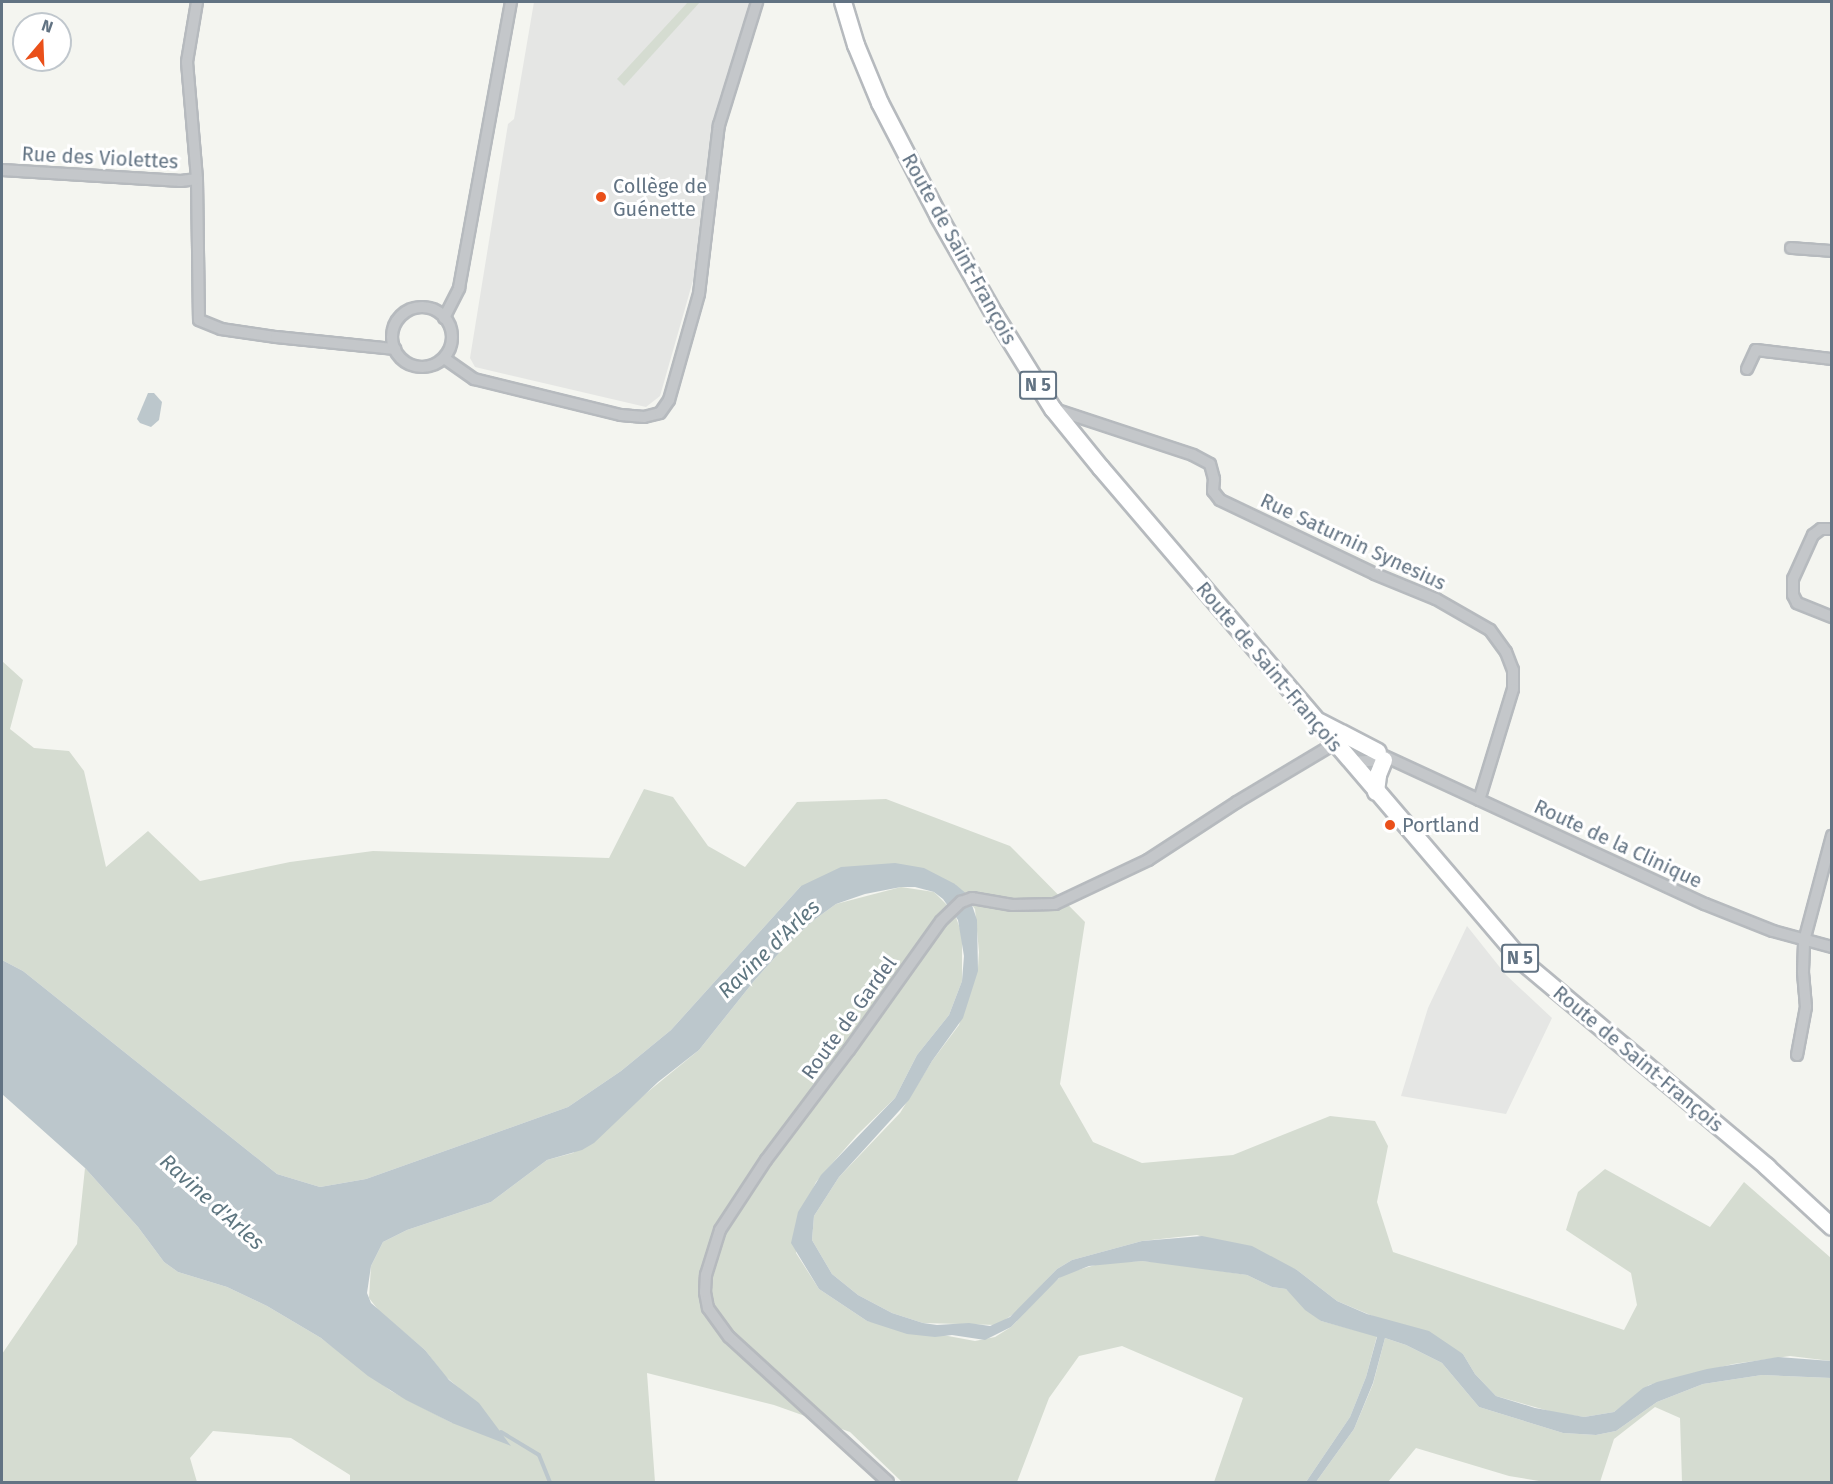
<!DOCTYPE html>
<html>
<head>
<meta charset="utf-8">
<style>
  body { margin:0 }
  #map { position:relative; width:1833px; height:1484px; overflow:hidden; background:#f4f5f0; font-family:"Fira Sans",sans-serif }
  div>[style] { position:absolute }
  .built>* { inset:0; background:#e5e6e4 }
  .green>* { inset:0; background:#d5dcd1 }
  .water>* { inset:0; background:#bcc7cc }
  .stream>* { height:4px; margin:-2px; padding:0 2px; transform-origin:2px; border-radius:2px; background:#bcc7cc }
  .roads { filter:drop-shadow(2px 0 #b6babe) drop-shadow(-2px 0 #b6babe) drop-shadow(0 2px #b6babe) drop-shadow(0 -2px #b6babe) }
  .street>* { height:10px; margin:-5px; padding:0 5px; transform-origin:5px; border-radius:5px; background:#c4c7ca }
  .street>.ring { margin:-5px; padding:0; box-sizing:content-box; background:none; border:10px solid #c4c7ca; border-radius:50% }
  .primary>* { height:16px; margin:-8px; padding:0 8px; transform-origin:8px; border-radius:8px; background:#fff }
  .dots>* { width:16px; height:16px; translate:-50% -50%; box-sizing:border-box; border:3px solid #fff; border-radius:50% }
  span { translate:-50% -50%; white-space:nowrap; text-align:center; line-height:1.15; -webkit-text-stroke:6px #fff; paint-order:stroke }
  .shield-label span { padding:2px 4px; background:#fff; border:2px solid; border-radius:4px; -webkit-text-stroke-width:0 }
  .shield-label { font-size:18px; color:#627383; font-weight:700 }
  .street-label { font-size:20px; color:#627383 }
  .poi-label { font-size:20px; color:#627383 }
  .left { translate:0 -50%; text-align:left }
  .water-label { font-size:21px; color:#5e7680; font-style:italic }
  .frame { position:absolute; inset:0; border:3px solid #627383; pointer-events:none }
  .north { position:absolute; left:12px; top:12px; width:60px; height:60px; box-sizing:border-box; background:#fff; border:2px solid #c0c7cd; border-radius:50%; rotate:19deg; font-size:16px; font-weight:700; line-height:24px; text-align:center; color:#627383 }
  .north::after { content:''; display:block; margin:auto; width:21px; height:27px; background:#ea501a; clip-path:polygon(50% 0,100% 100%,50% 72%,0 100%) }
</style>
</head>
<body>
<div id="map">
  <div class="built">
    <div style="clip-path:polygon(534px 2px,751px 2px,716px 124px,696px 270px,660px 396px,646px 407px,475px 367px,470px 358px,508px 124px,514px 119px)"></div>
    <div style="clip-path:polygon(1467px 926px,1506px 975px,1552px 1018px,1506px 1114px,1401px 1096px,1428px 1008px)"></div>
  </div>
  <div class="green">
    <div style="clip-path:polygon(688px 2px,700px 2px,624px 86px,617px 79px)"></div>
    <div style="clip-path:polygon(2px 661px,23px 680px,10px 729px,34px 748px,69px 751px,84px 771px,106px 867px,148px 831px,200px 881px,290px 862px,373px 851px,609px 858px,644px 789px,673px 797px,708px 846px,745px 867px,797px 802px,886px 799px,1010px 846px,1085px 922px,1060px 1084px,1093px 1142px,1142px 1163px,1233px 1155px,1330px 1116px,1375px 1121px,1388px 1146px,1377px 1202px,1393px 1252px,1624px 1330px,1637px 1305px,1631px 1273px,1566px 1230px,1578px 1192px,1605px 1169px,1710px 1227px,1744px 1182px,1831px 1258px,1831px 1361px,1790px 1356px,1733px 1364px,1649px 1385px,1614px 1412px,1584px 1417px,1556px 1413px,1496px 1396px,1475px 1374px,1463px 1354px,1337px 1301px,1297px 1270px,1197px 1235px,1142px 1241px,1072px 1260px,1057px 1269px,1015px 1313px,997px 1325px,923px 1323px,892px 1313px,858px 1295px,832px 1274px,812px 1240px,814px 1216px,839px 1177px,900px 1113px,932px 1061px,959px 1025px,978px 967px,979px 952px,975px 909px,955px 884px,801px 886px,671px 1030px,621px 1071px,568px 1107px,366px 1179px,320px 1187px,277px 1174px,23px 971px,2px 960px)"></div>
    <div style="clip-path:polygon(901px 887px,934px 892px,954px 912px,962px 934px,962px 981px,949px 1015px,917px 1055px,895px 1098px,857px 1135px,816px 1182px,811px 1193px,796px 1253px,819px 1289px,867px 1321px,975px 1341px,995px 1337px,1011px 1327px,1052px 1284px,1064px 1274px,1102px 1263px,1142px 1261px,1175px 1264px,1247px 1275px,1272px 1287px,1286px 1289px,1321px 1321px,1377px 1336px,1366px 1377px,1350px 1417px,1306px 1482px,1214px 1482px,1243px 1398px,1122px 1346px,1079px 1356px,1049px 1398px,1017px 1482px,902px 1482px,850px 1432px,774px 1405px,647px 1373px,655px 1482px,350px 1482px,350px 1475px,291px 1438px,213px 1431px,190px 1458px,197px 1482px,2px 1482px,2px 1354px,77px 1244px,85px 1168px,138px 1227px,164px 1262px,178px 1272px,227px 1287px,267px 1306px,321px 1338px,391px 1391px,452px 1423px,459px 1388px,445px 1376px,425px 1350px,379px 1311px,369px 1298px,371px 1266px,383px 1242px,407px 1230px,491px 1202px,547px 1160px,573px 1153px,699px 1050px,754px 981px,789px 942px,814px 920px,836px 904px)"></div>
    <div style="clip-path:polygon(1385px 1338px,1406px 1345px,1442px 1363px,1479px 1407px,1563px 1433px,1596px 1435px,1616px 1431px,1657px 1402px,1703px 1384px,1762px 1375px,1831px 1378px,1831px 1482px,1682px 1482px,1680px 1418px,1655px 1407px,1614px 1439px,1600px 1482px,1545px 1482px,1509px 1476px,1416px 1448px,1388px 1482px,1316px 1482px,1354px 1429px,1373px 1384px)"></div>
  </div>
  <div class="water">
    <div style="clip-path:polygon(148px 393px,154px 393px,162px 402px,159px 420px,151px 427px,140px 423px,137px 419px)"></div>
    <div style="clip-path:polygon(895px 863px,924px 868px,955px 884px,969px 896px,977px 920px,978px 971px,963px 1018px,932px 1061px,909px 1100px,839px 1177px,814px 1216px,812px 1240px,832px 1274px,858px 1295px,892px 1313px,923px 1323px,937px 1325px,969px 1323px,990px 1326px,1010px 1317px,1057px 1269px,1072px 1260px,1142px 1241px,1202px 1236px,1252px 1246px,1297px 1270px,1337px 1301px,1367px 1314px,1429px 1331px,1463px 1354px,1475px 1374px,1496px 1396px,1535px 1408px,1584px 1417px,1614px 1412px,1643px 1388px,1657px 1382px,1707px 1369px,1778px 1357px,1831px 1361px,1831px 1378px,1762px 1375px,1703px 1384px,1657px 1402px,1616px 1431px,1596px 1435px,1563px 1433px,1479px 1407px,1442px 1363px,1406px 1345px,1385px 1338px,1373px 1383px,1354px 1429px,1316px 1482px,1306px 1482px,1350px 1417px,1366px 1377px,1377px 1337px,1321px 1321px,1305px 1310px,1286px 1289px,1272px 1287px,1247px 1275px,1142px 1261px,1089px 1266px,1059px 1278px,1011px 1327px,985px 1340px,952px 1335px,935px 1337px,907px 1334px,867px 1321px,819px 1289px,791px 1243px,798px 1212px,821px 1175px,895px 1098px,917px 1055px,949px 1015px,962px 981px,964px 956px,958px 920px,943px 899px,934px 892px,915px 887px,901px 887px,865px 894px,836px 904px,814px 920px,789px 942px,754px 981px,699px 1050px,658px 1082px,594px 1143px,582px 1150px,547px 1160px,491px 1202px,407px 1230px,383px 1242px,371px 1266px,367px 1293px,371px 1303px,425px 1350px,449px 1380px,479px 1403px,511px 1446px,452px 1423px,406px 1400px,368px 1376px,321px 1338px,267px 1306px,227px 1287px,178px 1272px,164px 1262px,138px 1227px,85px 1168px,2px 1094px,2px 960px,23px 971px,277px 1174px,320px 1187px,366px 1179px,568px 1107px,621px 1071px,671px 1030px,801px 886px,841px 867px)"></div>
  </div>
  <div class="stream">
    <div style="left:501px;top:1432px;width:44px;rotate:31.2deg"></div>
    <div style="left:539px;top:1455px;width:29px;rotate:68deg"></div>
  </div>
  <div class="roads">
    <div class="street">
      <div style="left:197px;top:2px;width:61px;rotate:99.5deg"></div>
      <div style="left:187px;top:62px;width:117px;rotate:85.1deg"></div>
      <div style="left:197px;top:179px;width:141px;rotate:89.2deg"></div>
      <div style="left:199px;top:320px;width:24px;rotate:22deg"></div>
      <div style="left:221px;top:329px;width:56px;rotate:8.3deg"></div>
      <div style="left:276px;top:337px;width:120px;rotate:5.8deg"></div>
      <div style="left:2px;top:170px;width:179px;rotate:3.5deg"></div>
      <div style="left:181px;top:181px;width:16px;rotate:-7deg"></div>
      <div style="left:1791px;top:248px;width:41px;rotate:4.2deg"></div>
      <div class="ring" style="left:392px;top:307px;width:50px;height:50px"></div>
      <div style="left:444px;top:318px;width:34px;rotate:-63deg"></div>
      <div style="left:459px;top:288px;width:291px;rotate:-79.7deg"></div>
      <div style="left:444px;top:358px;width:37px;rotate:35deg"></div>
      <div style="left:474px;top:379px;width:151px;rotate:13.8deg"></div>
      <div style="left:621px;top:415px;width:23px;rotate:5deg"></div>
      <div style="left:644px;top:417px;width:16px;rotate:-14deg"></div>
      <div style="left:660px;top:413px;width:16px;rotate:-55deg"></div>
      <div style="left:669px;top:400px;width:110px;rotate:-74.2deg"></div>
      <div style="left:699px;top:294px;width:170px;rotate:-83.3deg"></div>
      <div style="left:719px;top:125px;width:129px;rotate:-72.8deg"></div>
      <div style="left:1747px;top:369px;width:21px;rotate:-65deg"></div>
      <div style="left:1756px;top:350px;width:77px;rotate:6.8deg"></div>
      <div style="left:1054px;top:409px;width:146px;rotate:18.3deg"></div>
      <div style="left:1193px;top:455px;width:19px;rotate:28deg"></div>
      <div style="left:1210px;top:464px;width:16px;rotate:75deg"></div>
      <div style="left:1214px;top:479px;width:12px;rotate:95deg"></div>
      <div style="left:1213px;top:491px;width:11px;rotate:52deg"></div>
      <div style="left:1220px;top:500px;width:172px;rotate:25.5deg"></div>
      <div style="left:1375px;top:574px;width:66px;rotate:22.3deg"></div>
      <div style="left:1436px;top:599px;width:62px;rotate:29.9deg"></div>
      <div style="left:1490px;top:630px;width:27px;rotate:54deg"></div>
      <div style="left:1506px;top:652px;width:19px;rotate:69deg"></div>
      <div style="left:1513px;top:670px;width:19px;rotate:90deg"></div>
      <div style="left:1513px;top:689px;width:116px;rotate:107deg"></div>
      <div style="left:1832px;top:529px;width:11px;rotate:180deg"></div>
      <div style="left:1821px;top:529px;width:10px;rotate:143deg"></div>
      <div style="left:1813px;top:535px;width:48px;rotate:114.4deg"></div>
      <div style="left:1793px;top:579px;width:16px;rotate:90deg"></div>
      <div style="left:1793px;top:595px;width:9px;rotate:63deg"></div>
      <div style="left:1797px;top:603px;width:38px;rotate:22deg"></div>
      <div style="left:1380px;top:754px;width:358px;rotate:24.8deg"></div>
      <div style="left:1705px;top:904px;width:73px;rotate:21.7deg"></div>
      <div style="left:1773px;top:931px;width:61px;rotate:15.2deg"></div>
      <div style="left:1350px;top:762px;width:36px;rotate:-3deg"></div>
      <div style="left:1797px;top:1055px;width:49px;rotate:-79.4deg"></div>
      <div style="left:1806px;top:1007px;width:35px;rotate:-95deg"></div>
      <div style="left:1803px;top:972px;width:31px;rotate:-88deg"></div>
      <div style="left:1804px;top:941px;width:109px;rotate:-75.1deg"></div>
      <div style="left:888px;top:1482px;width:215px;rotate:-137.6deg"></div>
      <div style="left:729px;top:1337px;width:36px;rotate:-126deg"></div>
      <div style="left:708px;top:1308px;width:16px;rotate:-101deg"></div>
      <div style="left:705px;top:1292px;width:17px;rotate:-87deg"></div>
      <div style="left:706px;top:1275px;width:47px;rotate:-72.7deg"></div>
      <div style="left:720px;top:1230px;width:84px;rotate:-56.7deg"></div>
      <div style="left:766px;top:1160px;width:138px;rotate:-53deg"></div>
      <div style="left:849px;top:1050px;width:158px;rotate:-54.5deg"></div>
      <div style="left:941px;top:921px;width:28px;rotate:-44deg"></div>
      <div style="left:961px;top:902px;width:12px;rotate:-20deg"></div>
      <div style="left:972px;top:898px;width:41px;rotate:9.9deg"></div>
      <div style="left:1012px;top:905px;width:43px;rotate:-1.3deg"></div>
      <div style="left:1055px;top:904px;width:103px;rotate:-25.3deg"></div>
      <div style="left:1148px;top:860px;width:106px;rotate:-33.1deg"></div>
      <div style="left:1237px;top:802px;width:113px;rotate:-30.9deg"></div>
    </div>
    <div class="primary">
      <div style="left:843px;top:2px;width:45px;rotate:73.2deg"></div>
      <div style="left:856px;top:45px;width:63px;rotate:67.5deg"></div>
      <div style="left:880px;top:103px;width:128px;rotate:62.6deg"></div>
      <div style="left:939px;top:217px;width:112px;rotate:60.4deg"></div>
      <div style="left:994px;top:314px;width:112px;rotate:58.2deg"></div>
      <div style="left:1053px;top:409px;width:76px;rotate:50.9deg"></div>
      <div style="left:1101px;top:468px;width:650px;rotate:49.49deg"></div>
      <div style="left:1523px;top:962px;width:319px;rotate:40deg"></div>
      <div style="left:1767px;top:1167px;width:88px;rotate:42.7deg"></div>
      <div style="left:1320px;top:722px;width:65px;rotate:27.3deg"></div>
      <div style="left:1376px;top:792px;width:17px;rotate:-83deg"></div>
      <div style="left:1378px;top:775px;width:16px;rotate:-68deg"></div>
    </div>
  </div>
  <div class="dots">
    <div style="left:601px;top:197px;background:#ea501a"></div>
    <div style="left:1390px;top:825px;background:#ea501a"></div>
  </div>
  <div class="shield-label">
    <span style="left:1038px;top:385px">N 5</span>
    <span style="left:1520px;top:958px">N 5</span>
  </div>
  <div class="street-label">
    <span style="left:100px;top:158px;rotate:3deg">Rue des Violettes</span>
    <span style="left:959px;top:249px;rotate:61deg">Route de Saint-François</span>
    <span style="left:1353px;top:542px;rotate:25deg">Rue Saturnin Synesius</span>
    <span style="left:1269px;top:667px;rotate:50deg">Route de Saint-François</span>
    <span style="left:1618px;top:844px;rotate:25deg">Route de la Clinique</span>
    <span style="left:849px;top:1018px;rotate:-54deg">Route de Gardel</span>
    <span style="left:1638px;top:1059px;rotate:40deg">Route de Saint-François</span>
  </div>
  <div class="poi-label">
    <span class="left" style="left:613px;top:198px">Collège de<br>Guénette</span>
    <span class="left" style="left:1402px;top:825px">Portland</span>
  </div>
  <div class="water-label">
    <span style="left:769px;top:949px;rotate:-44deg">Ravine d'Arles</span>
    <span style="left:212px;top:1202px;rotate:42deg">Ravine d'Arles</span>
  </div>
  <div class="frame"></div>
  <div class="north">N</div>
</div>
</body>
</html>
